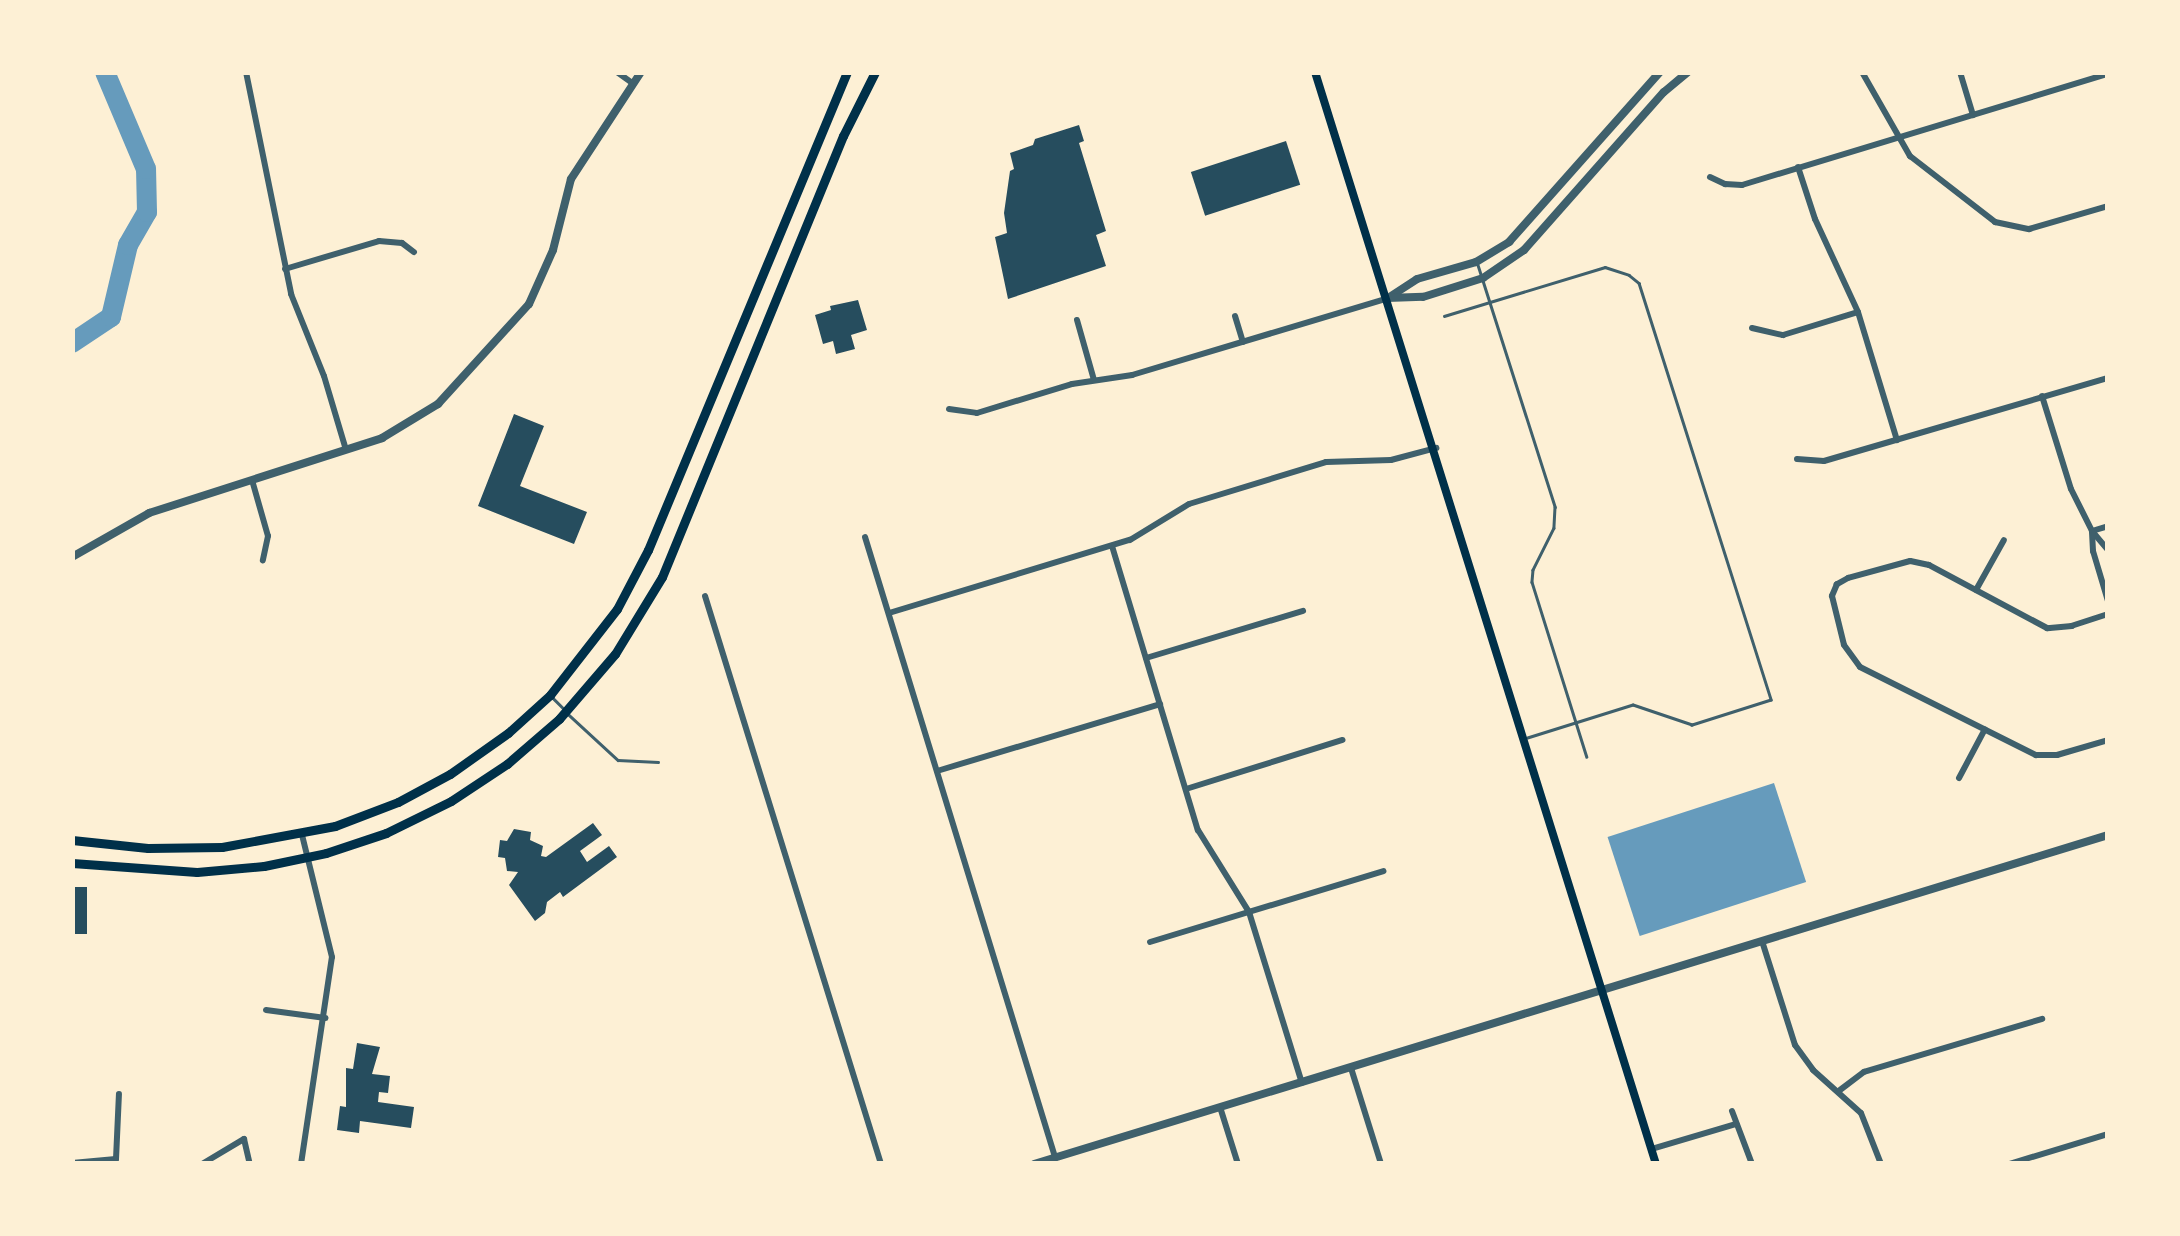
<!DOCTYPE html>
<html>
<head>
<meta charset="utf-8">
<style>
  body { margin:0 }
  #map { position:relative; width:2180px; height:1236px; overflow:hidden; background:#fdf0d5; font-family:Inter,sans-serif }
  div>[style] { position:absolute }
  .water>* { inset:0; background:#669bbc; transform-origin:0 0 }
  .river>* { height:20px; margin:-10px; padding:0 10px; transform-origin:10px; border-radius:10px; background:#669bbc }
  .building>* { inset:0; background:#264d5e; transform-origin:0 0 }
  .service>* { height:2.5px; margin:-1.25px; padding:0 1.25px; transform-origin:1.25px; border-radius:1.25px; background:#3f606c }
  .minor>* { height:6px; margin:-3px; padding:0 3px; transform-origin:3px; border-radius:3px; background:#3f606c }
  .tertiary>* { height:8px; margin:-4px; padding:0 4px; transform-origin:4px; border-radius:4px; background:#3f606c }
  .secondary>* { height:8px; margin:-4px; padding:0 4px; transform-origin:4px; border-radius:4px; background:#003049 }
  .primary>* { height:9px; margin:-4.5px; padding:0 4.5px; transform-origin:4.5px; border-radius:4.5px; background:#003049 }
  span { translate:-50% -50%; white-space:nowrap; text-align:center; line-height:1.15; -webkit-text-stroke:10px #fdf0d5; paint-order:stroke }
  .frame { position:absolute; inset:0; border:75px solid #fdf0d5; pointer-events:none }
</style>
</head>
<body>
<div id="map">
  <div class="water">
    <div style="left:1774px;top:783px;width:104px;height:175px;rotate:72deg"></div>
  </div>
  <div class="river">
    <div style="left:72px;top:343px;width:47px;rotate:-33.7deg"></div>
    <div style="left:111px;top:317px;width:74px;rotate:-76.7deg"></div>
    <div style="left:128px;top:245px;width:38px;rotate:-60deg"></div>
    <div style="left:147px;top:212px;width:43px;rotate:-91.3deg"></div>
    <div style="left:146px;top:169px;width:105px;rotate:-112.9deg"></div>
  </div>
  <div class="building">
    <div style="clip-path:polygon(1079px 125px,1084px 141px,1079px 143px,1106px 231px,1096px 235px,1106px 266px,1008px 299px,995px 237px,1007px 233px,1004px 213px,1010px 171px,1014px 169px,1010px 153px,1033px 145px,1035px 139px)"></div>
    <div style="left:1286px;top:141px;width:46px;height:100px;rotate:72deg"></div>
    <div style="clip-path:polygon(858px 300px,867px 330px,851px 335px,855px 349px,836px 354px,833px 341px,823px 344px,815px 315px,831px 310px,830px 306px)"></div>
    <div style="clip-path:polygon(514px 414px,544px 426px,520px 486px,587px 512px,574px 544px,478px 506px)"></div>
    <div style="clip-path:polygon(593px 823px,602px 835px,580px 851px,587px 862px,609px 846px,617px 857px,563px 897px,560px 892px,547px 902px,545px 913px,535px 921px,509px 885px,518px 872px,507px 871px,505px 858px,498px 857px,500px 840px,507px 841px,514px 829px,531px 832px,530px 840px,543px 846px,541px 856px,546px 857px)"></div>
    <div style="left:72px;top:887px;width:15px;height:47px"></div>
    <div style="clip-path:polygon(357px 1043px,380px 1047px,372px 1074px,390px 1076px,388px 1093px,379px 1092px,378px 1102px,414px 1107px,411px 1128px,360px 1121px,359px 1133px,337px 1130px,340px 1106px,346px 1107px,346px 1068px,353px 1069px)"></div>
  </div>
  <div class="service">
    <div style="left:1478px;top:265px;width:254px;rotate:72.3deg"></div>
    <div style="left:1555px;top:507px;width:21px;rotate:93deg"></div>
    <div style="left:1554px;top:528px;width:47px;rotate:116.6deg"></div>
    <div style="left:1533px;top:570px;width:12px;rotate:95deg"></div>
    <div style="left:1532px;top:582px;width:183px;rotate:72.6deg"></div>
    <div style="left:1444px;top:316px;width:168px;rotate:-16.9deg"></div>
    <div style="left:1605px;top:267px;width:25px;rotate:18deg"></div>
    <div style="left:1629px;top:275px;width:13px;rotate:39deg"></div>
    <div style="left:1639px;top:283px;width:437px;rotate:72.4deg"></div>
    <div style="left:1771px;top:700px;width:83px;rotate:162.4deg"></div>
    <div style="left:1692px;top:725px;width:62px;rotate:-161.3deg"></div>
    <div style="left:1633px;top:705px;width:110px;rotate:162.6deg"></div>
    <div style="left:551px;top:696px;width:17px;rotate:45deg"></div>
    <div style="left:568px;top:714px;width:68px;rotate:42.6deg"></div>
    <div style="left:618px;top:760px;width:40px;rotate:2.9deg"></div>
  </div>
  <div class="minor">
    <div style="left:246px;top:72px;width:227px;rotate:78.5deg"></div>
    <div style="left:291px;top:294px;width:88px;rotate:68.1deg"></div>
    <div style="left:324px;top:376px;width:77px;rotate:73.4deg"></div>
    <div style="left:617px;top:72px;width:19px;rotate:36deg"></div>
    <div style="left:1862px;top:72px;width:97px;rotate:60.3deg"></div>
    <div style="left:1910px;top:156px;width:108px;rotate:37.8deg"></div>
    <div style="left:1995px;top:222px;width:35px;rotate:12deg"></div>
    <div style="left:2029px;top:229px;width:82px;rotate:-16.2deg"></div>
    <div style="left:1960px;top:72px;width:45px;rotate:73.2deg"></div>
    <div style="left:1798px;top:167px;width:55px;rotate:71.9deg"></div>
    <div style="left:1815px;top:219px;width:102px;rotate:65.2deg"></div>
    <div style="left:1858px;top:312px;width:134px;rotate:73.1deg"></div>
    <div style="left:1710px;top:177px;width:17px;rotate:25deg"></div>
    <div style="left:1725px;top:184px;width:17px;rotate:3deg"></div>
    <div style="left:1742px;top:185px;width:382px;rotate:-16.9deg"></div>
    <div style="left:285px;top:269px;width:98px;rotate:-16.6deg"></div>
    <div style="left:379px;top:241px;width:23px;rotate:5deg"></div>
    <div style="left:402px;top:243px;width:15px;rotate:37deg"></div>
    <div style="left:1235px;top:316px;width:27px;rotate:73deg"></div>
    <div style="left:1077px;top:320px;width:62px;rotate:74.2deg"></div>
    <div style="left:1752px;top:328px;width:32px;rotate:13deg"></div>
    <div style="left:1783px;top:335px;width:78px;rotate:-17deg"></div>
    <div style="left:2042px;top:396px;width:97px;rotate:72.7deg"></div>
    <div style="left:2071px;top:489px;width:47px;rotate:63.4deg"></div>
    <div style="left:2092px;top:531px;width:25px;rotate:50deg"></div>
    <div style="left:949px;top:409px;width:28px;rotate:8deg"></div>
    <div style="left:977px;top:413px;width:99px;rotate:-17deg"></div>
    <div style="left:1072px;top:384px;width:61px;rotate:-8.5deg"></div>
    <div style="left:1132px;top:375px;width:265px;rotate:-16.7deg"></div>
    <div style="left:1797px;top:459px;width:27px;rotate:4deg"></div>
    <div style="left:1824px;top:461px;width:296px;rotate:-16.3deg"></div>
    <div style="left:252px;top:480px;width:58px;rotate:74.1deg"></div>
    <div style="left:268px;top:536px;width:25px;rotate:102deg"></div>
    <div style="left:2092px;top:531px;width:17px;rotate:-17deg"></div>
    <div style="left:2092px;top:532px;width:19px;rotate:87deg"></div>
    <div style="left:2093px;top:551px;width:52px;rotate:73.3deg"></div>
    <div style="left:865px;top:537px;width:648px;rotate:72.96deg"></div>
    <div style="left:1112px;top:546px;width:297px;rotate:73.2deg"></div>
    <div style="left:1198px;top:830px;width:97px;rotate:58.1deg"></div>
    <div style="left:1249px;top:912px;width:179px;rotate:72.8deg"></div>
    <div style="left:1976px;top:590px;width:57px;rotate:-60.8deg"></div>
    <div style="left:705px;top:596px;width:595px;rotate:72.78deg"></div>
    <div style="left:889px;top:613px;width:252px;rotate:-16.9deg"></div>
    <div style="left:1130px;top:540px;width:69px;rotate:-31.4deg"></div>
    <div style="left:1189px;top:504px;width:143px;rotate:-17deg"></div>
    <div style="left:1326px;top:462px;width:65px;rotate:-1.8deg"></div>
    <div style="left:1391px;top:460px;width:47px;rotate:-14.9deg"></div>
    <div style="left:2108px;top:614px;width:38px;rotate:162deg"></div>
    <div style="left:2072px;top:626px;width:25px;rotate:175deg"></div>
    <div style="left:2047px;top:628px;width:134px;rotate:-151.9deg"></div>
    <div style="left:1929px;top:565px;width:19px;rotate:-168deg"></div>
    <div style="left:1910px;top:561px;width:64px;rotate:164.7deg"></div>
    <div style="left:1848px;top:578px;width:13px;rotate:151deg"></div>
    <div style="left:1837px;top:584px;width:13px;rotate:113deg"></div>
    <div style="left:1832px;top:596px;width:50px;rotate:76.2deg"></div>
    <div style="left:1844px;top:645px;width:27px;rotate:54deg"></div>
    <div style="left:1860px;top:667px;width:197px;rotate:26.6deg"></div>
    <div style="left:2036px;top:755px;width:21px"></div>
    <div style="left:2057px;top:755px;width:53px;rotate:-16.4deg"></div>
    <div style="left:1146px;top:658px;width:164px;rotate:-16.7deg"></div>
    <div style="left:937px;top:771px;width:233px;rotate:-16.7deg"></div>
    <div style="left:1959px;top:778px;width:55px;rotate:-62deg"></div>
    <div style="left:1186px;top:789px;width:164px;rotate:-17.4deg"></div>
    <div style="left:1762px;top:941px;width:109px;rotate:72.4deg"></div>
    <div style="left:1795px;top:1045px;width:31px;rotate:54deg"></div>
    <div style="left:1813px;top:1070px;width:64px;rotate:41.9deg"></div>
    <div style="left:1861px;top:1113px;width:55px;rotate:68.6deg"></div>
    <div style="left:1150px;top:942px;width:244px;rotate:-16.9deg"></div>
    <div style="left:266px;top:1010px;width:60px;rotate:7.7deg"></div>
    <div style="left:1351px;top:1068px;width:101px;rotate:72.6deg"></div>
    <div style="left:1840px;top:1090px;width:30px;rotate:-37deg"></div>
    <div style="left:1864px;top:1072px;width:186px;rotate:-16.6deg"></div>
    <div style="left:1220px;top:1107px;width:60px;rotate:72.5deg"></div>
    <div style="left:1732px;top:1111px;width:57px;rotate:69.3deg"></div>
    <div style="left:1652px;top:1149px;width:88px;rotate:-16.6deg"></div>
    <div style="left:72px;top:1163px;width:44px;rotate:-5.2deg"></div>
    <div style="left:116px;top:1159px;width:65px;rotate:-87.4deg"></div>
    <div style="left:202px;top:1164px;width:49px;rotate:-30.8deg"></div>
    <div style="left:244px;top:1139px;width:26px;rotate:77deg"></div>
    <div style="left:301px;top:1164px;width:209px;rotate:-81.5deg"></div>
    <div style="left:332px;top:957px;width:126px;rotate:-103.8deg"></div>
    <div style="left:2009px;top:1164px;width:103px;rotate:-16.9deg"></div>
  </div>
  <div class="tertiary">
    <div style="left:1391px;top:296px;width:31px;rotate:-33deg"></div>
    <div style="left:1417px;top:279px;width:61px;rotate:-16.1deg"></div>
    <div style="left:1476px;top:262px;width:39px;rotate:-31deg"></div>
    <div style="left:1509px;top:242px;width:227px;rotate:-48.4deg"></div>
    <div style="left:1387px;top:298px;width:36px;rotate:-2deg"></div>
    <div style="left:1423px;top:297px;width:63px;rotate:-17.6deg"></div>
    <div style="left:1483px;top:278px;width:50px;rotate:-34.3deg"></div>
    <div style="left:1524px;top:250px;width:211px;rotate:-48.5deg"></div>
    <div style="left:1664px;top:92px;width:31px;rotate:-40deg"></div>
    <div style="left:72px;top:557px;width:89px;rotate:-29.7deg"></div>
    <div style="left:149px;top:513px;width:245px;rotate:-17.8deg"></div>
    <div style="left:382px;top:438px;width:66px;rotate:-31.3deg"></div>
    <div style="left:438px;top:404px;width:135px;rotate:-47.7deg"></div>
    <div style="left:529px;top:304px;width:59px;rotate:-66deg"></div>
    <div style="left:553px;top:250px;width:73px;rotate:-75.8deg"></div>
    <div style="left:571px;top:179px;width:128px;rotate:-56.8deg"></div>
    <div style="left:1034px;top:1164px;width:1123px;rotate:-17.03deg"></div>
  </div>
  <div class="secondary">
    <div style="left:1315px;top:72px;width:1144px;rotate:72.66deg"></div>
  </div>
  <div class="primary">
    <div style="left:72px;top:840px;width:76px;rotate:6deg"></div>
    <div style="left:148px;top:848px;width:74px;rotate:-0.8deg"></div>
    <div style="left:222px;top:847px;width:115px;rotate:-10.5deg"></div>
    <div style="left:335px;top:826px;width:67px;rotate:-20.9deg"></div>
    <div style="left:398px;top:802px;width:59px;rotate:-28.3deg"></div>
    <div style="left:450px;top:774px;width:71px;rotate:-35.3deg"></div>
    <div style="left:508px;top:733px;width:57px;rotate:-42.1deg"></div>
    <div style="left:550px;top:695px;width:109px;rotate:-52.1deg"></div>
    <div style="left:617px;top:609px;width:67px;rotate:-62.3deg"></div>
    <div style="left:648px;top:550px;width:518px;rotate:-67.4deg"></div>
    <div style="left:72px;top:863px;width:125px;rotate:4.1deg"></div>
    <div style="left:197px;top:872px;width:67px;rotate:-5.1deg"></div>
    <div style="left:264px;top:866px;width:63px;rotate:-11.8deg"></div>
    <div style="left:326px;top:853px;width:63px;rotate:-18.4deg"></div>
    <div style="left:386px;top:833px;width:72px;rotate:-26.2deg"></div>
    <div style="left:451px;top:801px;width:67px;rotate:-33.5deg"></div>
    <div style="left:507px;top:764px;width:69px;rotate:-40.9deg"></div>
    <div style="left:559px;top:719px;width:86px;rotate:-49.3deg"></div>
    <div style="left:615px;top:654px;width:90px;rotate:-58.6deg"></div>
    <div style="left:662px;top:577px;width:477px;rotate:-67.7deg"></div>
    <div style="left:843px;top:136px;width:72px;rotate:-63.4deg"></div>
  </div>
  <div class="frame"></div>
</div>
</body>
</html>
